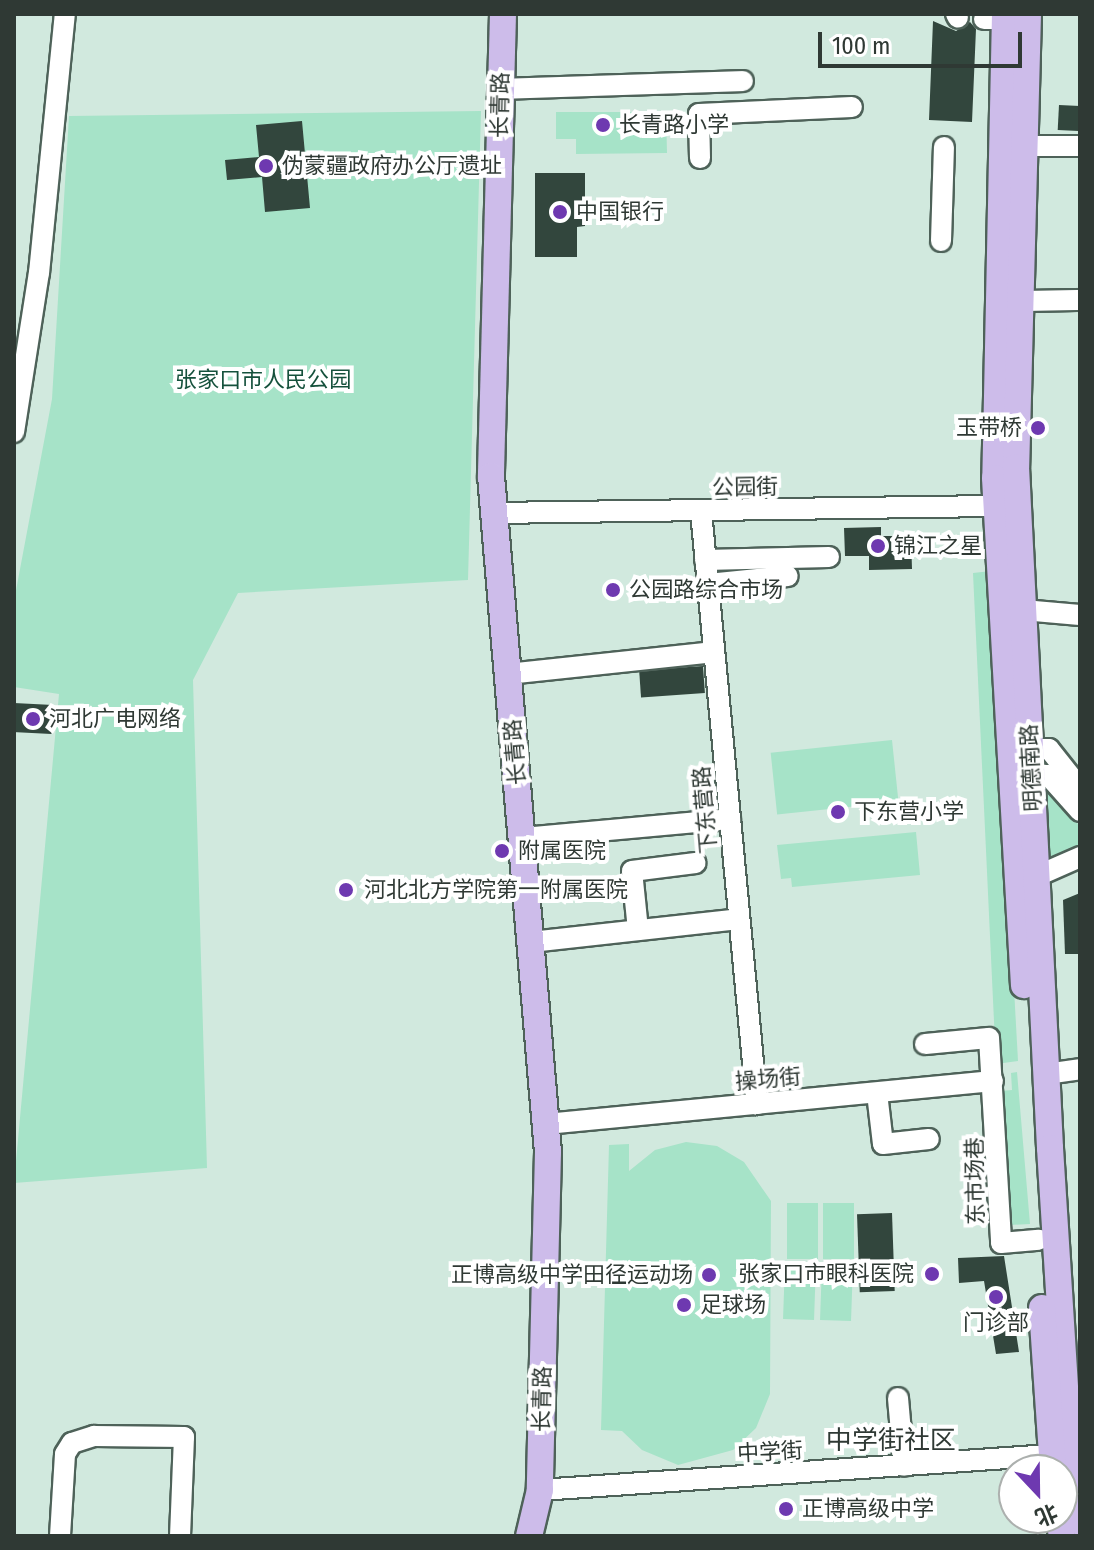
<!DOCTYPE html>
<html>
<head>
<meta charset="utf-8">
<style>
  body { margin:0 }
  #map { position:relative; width:1094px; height:1550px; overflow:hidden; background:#d1e9de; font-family:"Fira Sans Condensed","Noto Sans SC",sans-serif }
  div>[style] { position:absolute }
  .green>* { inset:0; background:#a6e3c8; transform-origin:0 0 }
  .building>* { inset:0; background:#32463d; transform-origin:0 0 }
  .roads { filter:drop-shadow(2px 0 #4e6259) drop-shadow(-2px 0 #4e6259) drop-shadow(0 2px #4e6259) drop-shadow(0 -2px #4e6259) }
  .minor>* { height:20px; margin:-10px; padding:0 10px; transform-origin:10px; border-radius:10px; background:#fff }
  .major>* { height:26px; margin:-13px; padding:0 13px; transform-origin:13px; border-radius:13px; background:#cdbcea }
  .dots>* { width:22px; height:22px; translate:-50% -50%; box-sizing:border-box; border:4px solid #fff; border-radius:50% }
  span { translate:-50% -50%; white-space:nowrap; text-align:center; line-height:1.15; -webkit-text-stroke:8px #fff; paint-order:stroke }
  .street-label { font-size:22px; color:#2f3934 }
  .poi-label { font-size:22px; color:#2f3934 }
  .left { translate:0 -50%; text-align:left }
  .right { translate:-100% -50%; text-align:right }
  .park-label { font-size:22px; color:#15513c }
  .quarter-label { font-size:26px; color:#2f3934 }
  .frame { position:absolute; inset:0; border:16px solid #2f3934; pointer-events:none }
  .north { position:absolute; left:998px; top:1454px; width:80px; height:80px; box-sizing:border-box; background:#fff; border:2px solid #acb0ae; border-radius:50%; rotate:158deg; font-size:22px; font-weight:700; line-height:32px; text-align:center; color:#2f3934 }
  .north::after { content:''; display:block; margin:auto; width:28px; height:36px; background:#6e39b0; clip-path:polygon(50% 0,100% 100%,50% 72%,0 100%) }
  .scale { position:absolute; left:818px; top:32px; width:204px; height:36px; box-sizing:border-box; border:4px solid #2f3934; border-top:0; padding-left:10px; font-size:24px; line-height:28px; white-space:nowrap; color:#2f3934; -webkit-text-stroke:6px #fff; paint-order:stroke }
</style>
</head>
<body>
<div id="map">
  <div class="green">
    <div style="clip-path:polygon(481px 111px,468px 580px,238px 593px,193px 680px,207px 1168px,14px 1183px,59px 694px,14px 687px,14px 601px,52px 399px,69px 116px)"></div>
    <div style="clip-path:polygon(556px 112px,666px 112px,667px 153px,576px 154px,576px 139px,556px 139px)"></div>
    <div style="clip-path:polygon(991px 571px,1018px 1061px,996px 1064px,973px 573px)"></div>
    <div style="left:892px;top:740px;width:62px;height:122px;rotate:84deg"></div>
    <div style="clip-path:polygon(1052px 788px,1080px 827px,1080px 846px,1049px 858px,1046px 791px)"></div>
    <div style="clip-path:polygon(916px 832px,920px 875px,792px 887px,791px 878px,781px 879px,777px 845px)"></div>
    <div style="clip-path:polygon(1017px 1072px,1030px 1224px,1010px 1225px,1000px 1091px,1012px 1090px,1011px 1073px)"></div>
    <div style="clip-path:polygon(686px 1142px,717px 1146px,744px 1162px,771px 1201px,770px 1394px,756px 1428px,733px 1450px,678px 1465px,642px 1450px,622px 1431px,601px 1430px,609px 1145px,629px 1144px,629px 1171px,655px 1150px)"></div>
    <div style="left:787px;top:1203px;width:31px;height:56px"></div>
    <div style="left:823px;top:1203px;width:31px;height:56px"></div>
    <div style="left:785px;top:1263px;width:31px;height:56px;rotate:2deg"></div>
    <div style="left:822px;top:1264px;width:31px;height:56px;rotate:2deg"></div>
  </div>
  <div class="building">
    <div style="clip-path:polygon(933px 21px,956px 31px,970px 22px,976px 29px,972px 122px,929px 120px)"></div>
    <div style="left:1059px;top:105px;width:21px;height:25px;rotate:3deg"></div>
    <div style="clip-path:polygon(302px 121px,310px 208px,265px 212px,262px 177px,227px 180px,225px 160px,259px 157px,256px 125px)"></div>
    <div style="clip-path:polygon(535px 173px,585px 173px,585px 226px,577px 227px,577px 257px,535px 257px)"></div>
    <div style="clip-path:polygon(881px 527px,881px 536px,911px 536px,912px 569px,869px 570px,869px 556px,845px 556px,844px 528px)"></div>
    <div style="left:703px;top:666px;width:27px;height:64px;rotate:86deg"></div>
    <div style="left:14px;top:703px;width:39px;height:29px;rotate:3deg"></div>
    <div style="clip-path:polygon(1080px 893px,1080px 954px,1065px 954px,1063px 900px)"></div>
    <div style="left:892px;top:1213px;width:78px;height:35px;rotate:88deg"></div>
    <div style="clip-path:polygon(1004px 1256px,1019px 1352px,996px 1354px,984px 1281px,959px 1283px,958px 1258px)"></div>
  </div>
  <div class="roads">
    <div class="minor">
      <div style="left:956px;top:14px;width:4px;rotate:63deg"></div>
      <div style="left:984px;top:19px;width:20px"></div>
      <div style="left:501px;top:89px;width:242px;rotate:-1.9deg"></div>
      <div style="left:1025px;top:146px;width:55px"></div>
      <div style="left:700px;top:158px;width:44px;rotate:-91.3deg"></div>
      <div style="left:699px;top:114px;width:153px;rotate:-2.6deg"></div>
      <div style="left:941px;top:241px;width:94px;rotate:-88.2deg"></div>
      <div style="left:1021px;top:301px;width:59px;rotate:-1deg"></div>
      <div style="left:14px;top:432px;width:161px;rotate:-81.1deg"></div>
      <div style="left:39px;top:273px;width:260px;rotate:-84.3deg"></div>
      <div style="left:701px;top:511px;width:596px;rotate:84.61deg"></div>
      <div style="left:493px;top:513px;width:504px;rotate:-0.8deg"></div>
      <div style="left:705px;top:560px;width:124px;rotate:-1.4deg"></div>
      <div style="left:708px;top:584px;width:80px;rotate:-5.7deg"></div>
      <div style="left:1023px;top:610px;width:57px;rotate:5deg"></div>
      <div style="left:508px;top:674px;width:207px;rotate:-6.1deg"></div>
      <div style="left:1019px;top:749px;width:30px"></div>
      <div style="left:1049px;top:749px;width:50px;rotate:51.5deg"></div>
      <div style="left:1018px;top:772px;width:30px;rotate:6deg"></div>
      <div style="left:1048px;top:775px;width:48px;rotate:48.4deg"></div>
      <div style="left:522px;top:838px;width:209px;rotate:-5.2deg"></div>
      <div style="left:1037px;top:876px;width:47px;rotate:-23.8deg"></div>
      <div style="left:638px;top:930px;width:59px;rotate:-95.8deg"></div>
      <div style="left:632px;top:871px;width:64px;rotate:-7.2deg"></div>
      <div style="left:531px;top:942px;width:209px;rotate:-6.3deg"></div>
      <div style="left:925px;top:1044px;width:64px;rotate:-5.4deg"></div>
      <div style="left:989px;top:1038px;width:205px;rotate:86.6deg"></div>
      <div style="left:1001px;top:1243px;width:38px;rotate:-5deg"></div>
      <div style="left:1046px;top:1074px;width:34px;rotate:-8deg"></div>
      <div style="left:877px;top:1093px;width:51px;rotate:83.3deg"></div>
      <div style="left:883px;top:1144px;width:46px;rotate:-6.2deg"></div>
      <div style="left:546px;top:1124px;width:449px;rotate:-5.5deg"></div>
      <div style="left:898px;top:1398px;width:68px;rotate:85deg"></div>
      <div style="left:540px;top:1490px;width:512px;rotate:-3.92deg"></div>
      <div style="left:60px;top:1536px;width:82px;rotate:-86.5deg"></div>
      <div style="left:65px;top:1454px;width:13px;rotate:-58deg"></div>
      <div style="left:72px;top:1443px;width:23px;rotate:-18deg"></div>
      <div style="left:94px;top:1436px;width:90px;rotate:0.6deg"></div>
      <div style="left:184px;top:1437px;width:99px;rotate:92.3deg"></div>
    </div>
    <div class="major">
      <div style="left:503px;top:14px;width:462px;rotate:91.5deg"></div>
      <div style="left:491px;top:476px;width:678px;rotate:85.18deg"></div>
      <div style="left:548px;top:1152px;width:338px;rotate:91.4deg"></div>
      <div style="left:540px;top:1490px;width:47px;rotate:103.4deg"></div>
      <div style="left:1005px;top:14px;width:464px;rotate:91.2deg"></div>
      <div style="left:995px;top:478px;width:508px;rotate:86.73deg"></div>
      <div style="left:1028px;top:14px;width:453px;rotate:91.5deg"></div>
      <div style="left:1016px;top:467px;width:682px;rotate:87.14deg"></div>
      <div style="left:1050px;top:1148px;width:285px;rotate:86.4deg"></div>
      <div style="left:1068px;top:1432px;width:91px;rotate:82.4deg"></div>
      <div style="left:1042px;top:1308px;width:162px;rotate:86.1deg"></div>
      <div style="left:1059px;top:1518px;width:18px;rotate:81deg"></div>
    </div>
  </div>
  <div class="dots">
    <div style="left:603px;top:125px;background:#6e39b0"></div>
    <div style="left:266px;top:166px;background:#6e39b0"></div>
    <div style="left:560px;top:212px;background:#6e39b0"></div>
    <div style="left:1038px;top:428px;background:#6e39b0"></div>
    <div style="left:878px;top:546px;background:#6e39b0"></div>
    <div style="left:613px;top:590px;background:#6e39b0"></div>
    <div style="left:33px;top:719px;background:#6e39b0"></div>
    <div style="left:838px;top:812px;background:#6e39b0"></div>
    <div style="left:502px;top:851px;background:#6e39b0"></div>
    <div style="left:346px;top:890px;background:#6e39b0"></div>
    <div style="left:932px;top:1274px;background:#6e39b0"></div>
    <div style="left:709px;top:1275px;background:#6e39b0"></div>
    <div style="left:996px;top:1297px;background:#6e39b0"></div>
    <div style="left:684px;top:1305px;background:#6e39b0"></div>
    <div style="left:786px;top:1509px;background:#6e39b0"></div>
  </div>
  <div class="street-label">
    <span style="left:500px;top:105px;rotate:-89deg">长青路</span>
    <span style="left:745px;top:487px;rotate:-1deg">公园街</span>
    <span style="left:515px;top:752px;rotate:-95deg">长青路</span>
    <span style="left:1031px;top:768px;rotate:-93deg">明德南路</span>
    <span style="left:705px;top:810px;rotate:-95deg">下东营路</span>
    <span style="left:768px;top:1079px;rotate:-5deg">操场街</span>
    <span style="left:975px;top:1181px;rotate:-91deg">东市场巷</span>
    <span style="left:542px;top:1399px;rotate:-89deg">长青路</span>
    <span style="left:770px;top:1452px;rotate:-3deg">中学街</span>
  </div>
  <div class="poi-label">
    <span class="left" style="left:619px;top:125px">长青路小学</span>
    <span class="left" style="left:282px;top:166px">伪蒙疆政府办公厅遗址</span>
    <span class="left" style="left:576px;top:212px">中国银行</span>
    <span class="right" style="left:1022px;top:428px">玉带桥</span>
    <span class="left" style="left:894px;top:546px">锦江之星</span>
    <span class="left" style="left:629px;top:590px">公园路综合市场</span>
    <span class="left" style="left:49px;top:719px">河北广电网络</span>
    <span class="left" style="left:854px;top:812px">下东营小学</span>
    <span class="left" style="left:518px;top:851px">附属医院</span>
    <span class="left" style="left:364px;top:890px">河北北方学院第一附属医院</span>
    <span class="right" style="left:914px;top:1274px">张家口市眼科医院</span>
    <span class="right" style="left:693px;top:1275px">正博高级中学田径运动场</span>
    <span class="left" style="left:700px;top:1305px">足球场</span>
    <span style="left:996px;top:1323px">门诊部</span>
    <span class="left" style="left:802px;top:1509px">正博高级中学</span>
  </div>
  <div class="park-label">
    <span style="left:263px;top:380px">张家口市人民公园</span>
  </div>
  <div class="quarter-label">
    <span style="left:891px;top:1441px">中学街社区</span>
  </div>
  <div class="frame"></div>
  <div class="north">北</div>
  <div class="scale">100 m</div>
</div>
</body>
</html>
